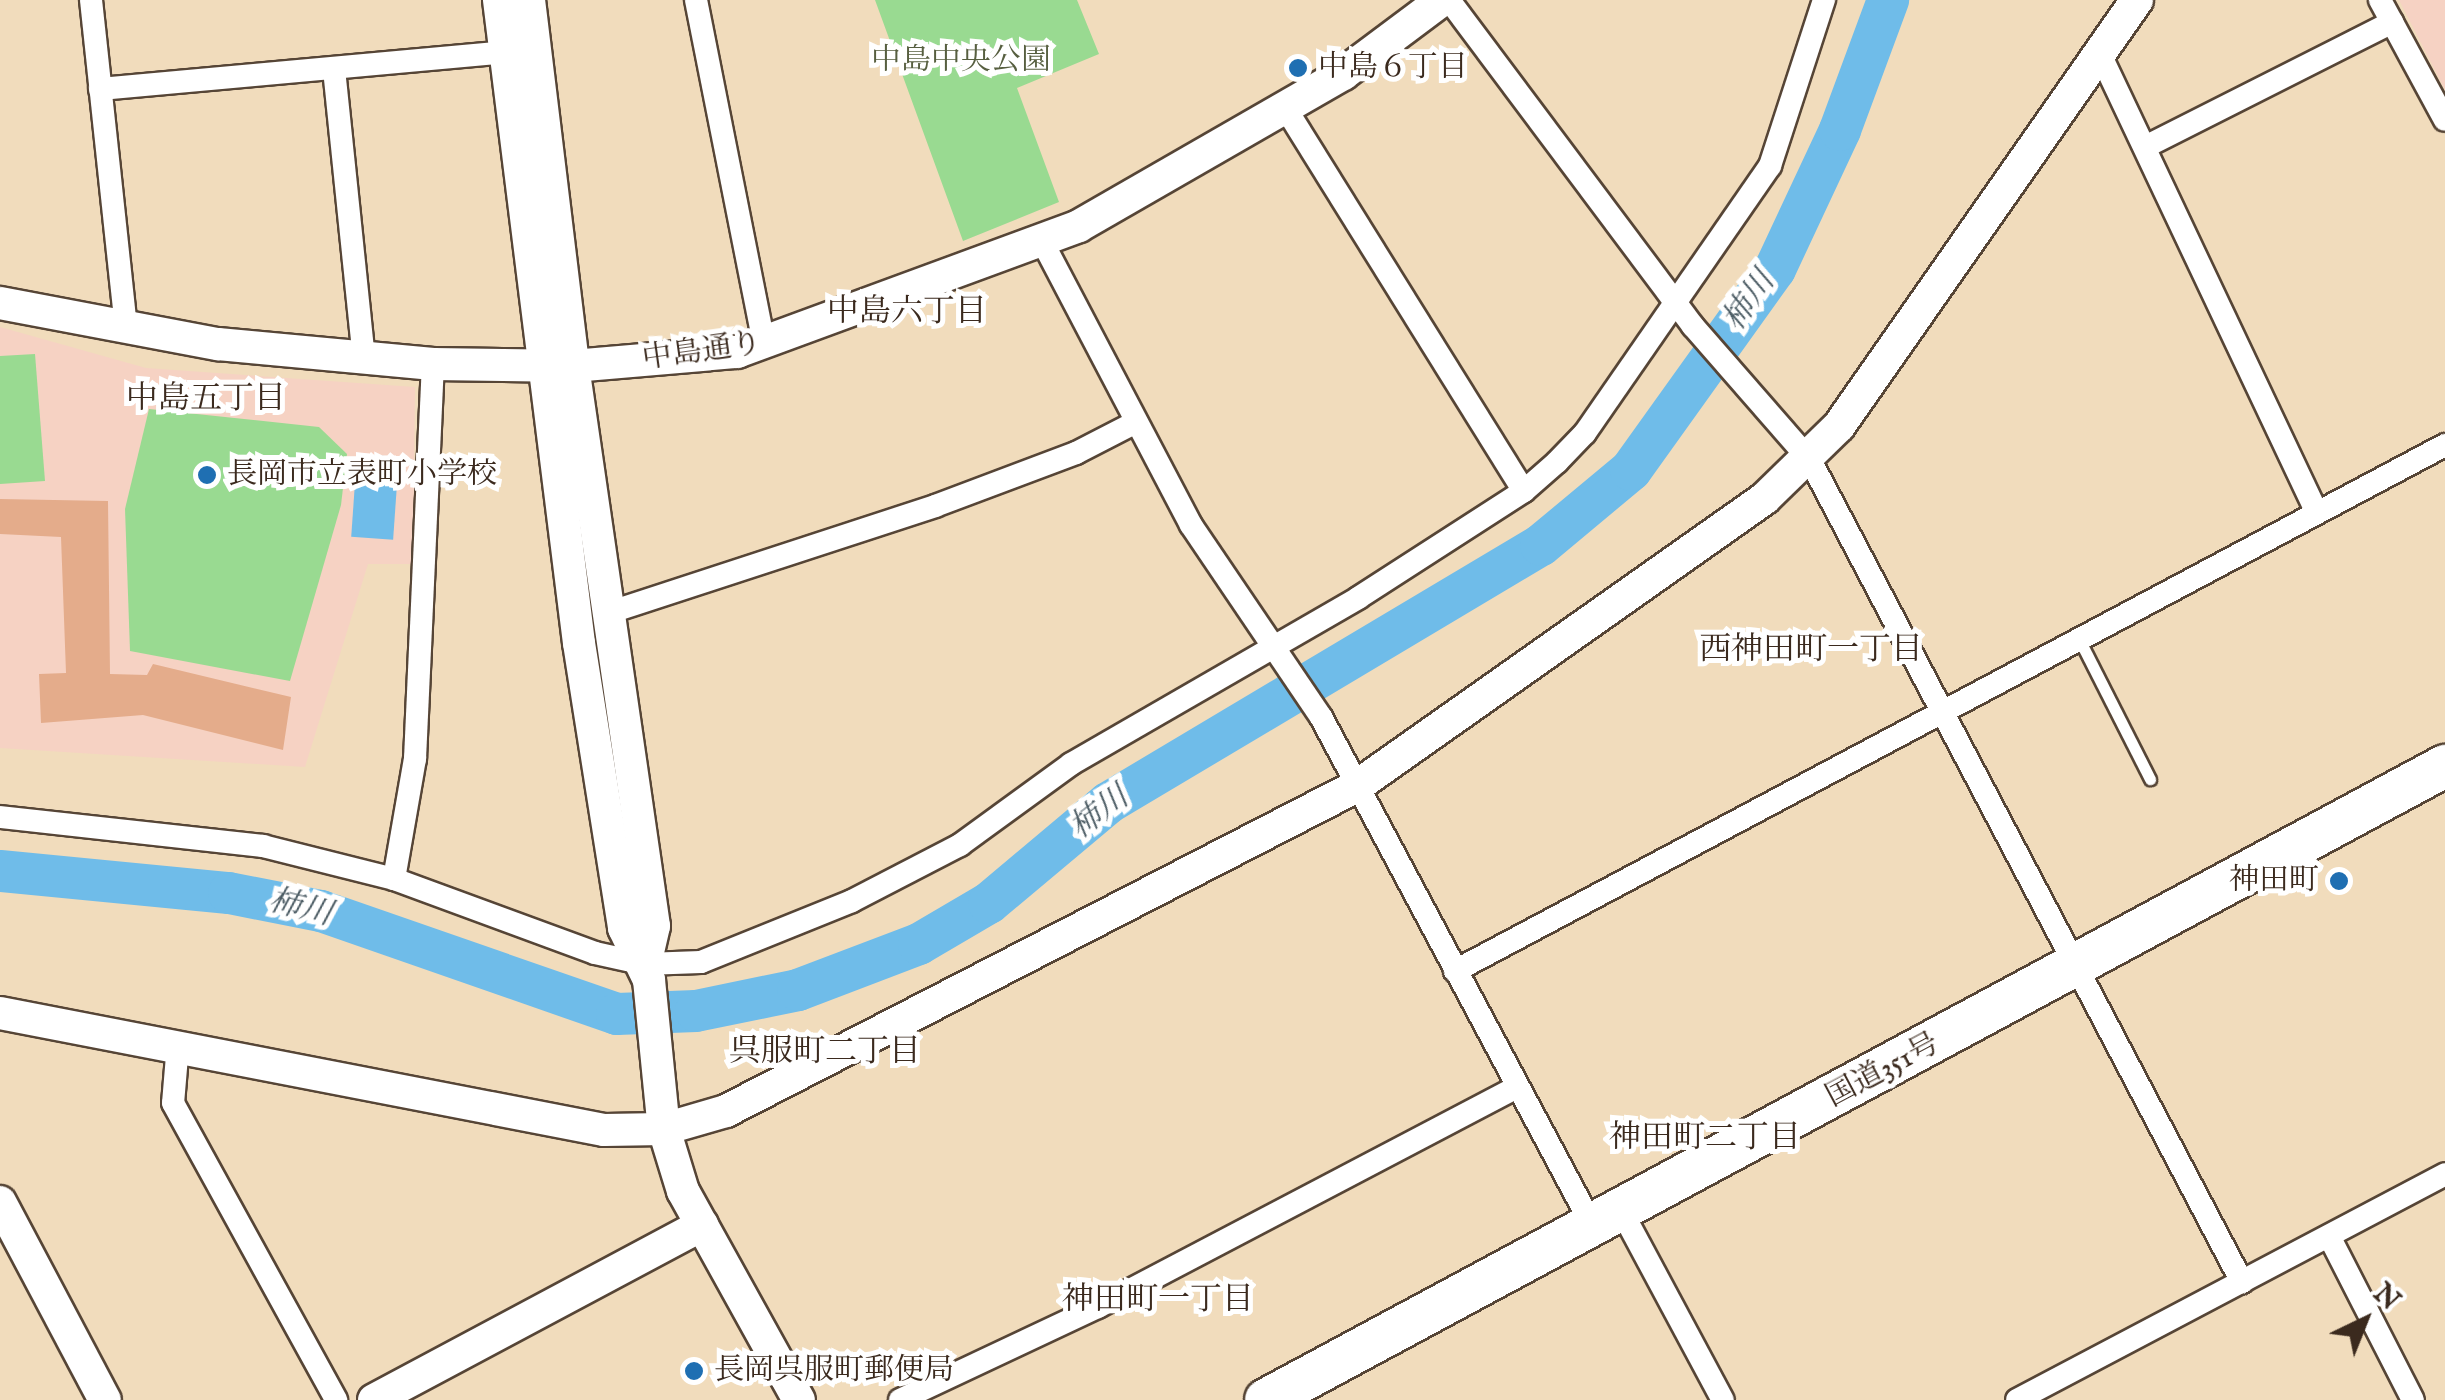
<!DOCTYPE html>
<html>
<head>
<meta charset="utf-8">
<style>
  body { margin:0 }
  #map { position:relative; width:2445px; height:1400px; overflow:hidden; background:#f1dcbc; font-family:"IM FELL English","Noto Serif JP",serif }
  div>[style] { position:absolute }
  .built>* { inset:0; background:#f6d2c3 }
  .green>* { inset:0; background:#99da91 }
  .water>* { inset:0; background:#6fbce9; transform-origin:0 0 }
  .river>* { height:42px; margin:-21px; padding:0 21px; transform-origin:21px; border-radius:21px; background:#6fbce9 }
  .building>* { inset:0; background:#e4ac8b }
  .roads { filter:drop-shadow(2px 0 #564536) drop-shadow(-2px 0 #564536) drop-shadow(0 2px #564536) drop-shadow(0 -2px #564536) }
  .lane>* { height:11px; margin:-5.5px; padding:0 5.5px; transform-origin:5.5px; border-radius:5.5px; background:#fff }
  .street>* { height:22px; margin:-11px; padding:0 11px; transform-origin:11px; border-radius:11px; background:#fff }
  .secondary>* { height:32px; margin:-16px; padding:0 16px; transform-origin:16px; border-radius:16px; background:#fff }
  .highway>* { height:42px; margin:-21px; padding:0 21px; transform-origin:21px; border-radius:21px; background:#fff }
  .dots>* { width:28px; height:28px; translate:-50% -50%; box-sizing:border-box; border:5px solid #fff; border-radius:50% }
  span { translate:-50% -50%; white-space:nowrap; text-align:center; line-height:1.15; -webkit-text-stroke:10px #fff; paint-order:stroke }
  .park-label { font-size:30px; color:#575f40 }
  .poi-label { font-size:30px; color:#3b2a1e }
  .left { translate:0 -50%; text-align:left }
  .right { translate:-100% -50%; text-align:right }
  .street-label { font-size:30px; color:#3b2a1e }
  .water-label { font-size:32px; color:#4d5d65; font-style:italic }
  .neighbourhood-label { font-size:32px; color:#3b2a1e }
  .north { position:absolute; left:2315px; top:1270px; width:100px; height:100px; -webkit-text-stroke:8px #fff; paint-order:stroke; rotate:43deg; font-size:28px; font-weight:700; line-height:40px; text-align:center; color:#3b2a1e }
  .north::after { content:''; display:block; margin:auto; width:35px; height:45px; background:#3b2a1e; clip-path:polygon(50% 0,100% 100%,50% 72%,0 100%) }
</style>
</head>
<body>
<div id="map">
  <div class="built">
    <div style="clip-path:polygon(2399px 0,2445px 0,2445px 90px)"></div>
    <div style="clip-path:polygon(0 327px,146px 368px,415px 387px,413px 564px,368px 564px,305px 767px,0 748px)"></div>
  </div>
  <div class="green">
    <div style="clip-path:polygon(875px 0,1077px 0,1099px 54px,1017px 88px,1059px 202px,963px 241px)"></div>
    <div style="clip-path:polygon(35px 354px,45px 481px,0 484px,0 356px)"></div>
    <div style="clip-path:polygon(149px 409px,319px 427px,347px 454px,341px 505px,290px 681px,130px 651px,125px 509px)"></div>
  </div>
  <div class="water">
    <div style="left:357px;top:454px;width:42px;height:83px;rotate:4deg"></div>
  </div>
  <div class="river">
    <div style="left:0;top:871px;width:230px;rotate:5.5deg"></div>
    <div style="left:229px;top:893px;width:94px;rotate:11.1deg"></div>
    <div style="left:321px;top:911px;width:313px;rotate:19.2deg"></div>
    <div style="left:617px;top:1014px;width:79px;rotate:-2.2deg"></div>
    <div style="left:696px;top:1011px;width:104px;rotate:-11.6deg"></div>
    <div style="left:798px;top:990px;width:129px;rotate:-20.8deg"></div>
    <div style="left:919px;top:944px;width:81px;rotate:-30.4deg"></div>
    <div style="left:989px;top:903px;width:155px;rotate:-40deg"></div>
    <div style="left:1108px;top:803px;width:504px;rotate:-30.79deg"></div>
    <div style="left:1541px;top:545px;width:117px;rotate:-39.8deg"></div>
    <div style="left:1631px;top:470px;width:247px;rotate:-54.4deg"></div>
    <div style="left:1775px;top:269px;width:153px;rotate:-64.9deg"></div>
    <div style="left:1840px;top:130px;width:139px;rotate:-69.7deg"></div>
  </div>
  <div class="building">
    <div style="clip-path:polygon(0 499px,108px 501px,110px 674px,147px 675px,153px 664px,291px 697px,283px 750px,143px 715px,41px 723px,39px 674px,66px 673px,61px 537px,0 534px)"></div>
  </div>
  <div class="roads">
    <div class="lane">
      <div style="left:2080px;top:641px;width:155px;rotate:63.1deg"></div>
    </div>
    <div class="street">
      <div style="left:91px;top:0;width:332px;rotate:83.9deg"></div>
      <div style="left:696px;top:0;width:352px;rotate:78.8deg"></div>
      <div style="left:1449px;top:0;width:407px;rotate:53.2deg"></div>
      <div style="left:1693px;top:326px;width:178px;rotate:48.9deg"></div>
      <div style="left:1810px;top:460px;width:929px;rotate:62.28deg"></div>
      <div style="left:2380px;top:0;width:136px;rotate:61.6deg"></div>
      <div style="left:2100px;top:54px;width:505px;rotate:64.7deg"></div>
      <div style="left:334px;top:69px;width:293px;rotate:84.1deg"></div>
      <div style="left:100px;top:89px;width:409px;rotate:-5.2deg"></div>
      <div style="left:1286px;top:109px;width:450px;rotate:58.1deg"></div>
      <div style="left:2145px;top:147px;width:277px;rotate:-26.8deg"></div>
      <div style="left:1043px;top:243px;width:318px;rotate:62.3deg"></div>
      <div style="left:1191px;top:525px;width:232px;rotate:55.9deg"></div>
      <div style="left:1321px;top:717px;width:576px;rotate:61.92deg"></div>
      <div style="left:608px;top:613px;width:344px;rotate:-18.1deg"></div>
      <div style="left:935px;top:506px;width:151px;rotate:-20.6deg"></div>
      <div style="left:1076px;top:453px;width:65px;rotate:-27.3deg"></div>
      <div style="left:0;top:817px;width:265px;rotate:6.3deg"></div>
      <div style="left:263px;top:846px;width:135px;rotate:14.1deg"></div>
      <div style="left:394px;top:879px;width:214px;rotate:20.2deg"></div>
      <div style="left:595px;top:953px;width:51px;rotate:12.4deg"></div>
      <div style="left:645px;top:964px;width:56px;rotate:-2deg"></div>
      <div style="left:701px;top:962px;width:163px;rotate:-22deg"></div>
      <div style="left:852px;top:901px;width:122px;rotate:-27.4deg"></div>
      <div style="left:960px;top:845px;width:137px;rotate:-36.1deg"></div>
      <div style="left:1071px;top:764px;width:332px;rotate:-30deg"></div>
      <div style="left:1358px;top:598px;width:197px;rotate:-32.8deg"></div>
      <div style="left:1524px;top:491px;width:44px;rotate:-41.3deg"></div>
      <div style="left:1557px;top:462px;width:40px;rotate:-46deg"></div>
      <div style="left:1585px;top:433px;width:325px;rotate:-55.3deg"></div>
      <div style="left:1770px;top:166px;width:175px;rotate:-72deg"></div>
      <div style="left:394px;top:879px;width:122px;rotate:-80.1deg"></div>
      <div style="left:415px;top:759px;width:395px;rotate:-87.4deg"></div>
      <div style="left:1455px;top:971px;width:1121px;rotate:-27.98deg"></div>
      <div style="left:178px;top:1044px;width:59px;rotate:94.8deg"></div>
      <div style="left:173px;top:1103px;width:339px;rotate:61.2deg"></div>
      <div style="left:1622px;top:1212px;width:213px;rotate:61.8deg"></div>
      <div style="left:2329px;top:1236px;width:184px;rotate:62.9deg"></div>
      <div style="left:900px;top:1400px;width:219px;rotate:-25.2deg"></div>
      <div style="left:1098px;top:1307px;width:472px;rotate:-27.7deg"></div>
      <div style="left:2017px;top:1400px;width:484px;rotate:-27.8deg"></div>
    </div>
    <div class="secondary">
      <div style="left:499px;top:0;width:648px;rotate:82.91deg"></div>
      <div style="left:579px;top:643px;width:289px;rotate:81deg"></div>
      <div style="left:624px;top:928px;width:58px;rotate:64.3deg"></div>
      <div style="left:649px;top:980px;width:150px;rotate:84.3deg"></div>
      <div style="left:664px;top:1129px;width:65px;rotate:73deg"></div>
      <div style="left:683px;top:1191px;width:239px;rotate:61deg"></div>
      <div style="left:529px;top:0;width:369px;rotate:83.1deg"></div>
      <div style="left:573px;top:366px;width:566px;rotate:81.77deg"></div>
      <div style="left:654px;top:926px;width:39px;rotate:103deg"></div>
      <div style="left:0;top:303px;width:222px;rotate:10.7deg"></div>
      <div style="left:218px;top:344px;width:216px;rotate:5.3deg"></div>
      <div style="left:433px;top:364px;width:140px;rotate:0.8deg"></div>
      <div style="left:573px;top:366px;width:165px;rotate:-4.9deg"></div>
      <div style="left:737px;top:352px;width:364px;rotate:-20.2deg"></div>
      <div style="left:1079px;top:226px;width:305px;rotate:-29.9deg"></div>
      <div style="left:1343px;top:74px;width:124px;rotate:-36.8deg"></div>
      <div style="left:0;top:1013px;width:615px;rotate:10.96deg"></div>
      <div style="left:604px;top:1130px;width:60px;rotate:-1deg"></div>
      <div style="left:664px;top:1129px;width:65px;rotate:-16.2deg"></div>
      <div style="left:726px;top:1111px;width:710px;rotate:-27.25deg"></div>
      <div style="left:1357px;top:786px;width:499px;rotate:-35.2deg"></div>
      <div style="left:1765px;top:498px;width:103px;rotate:-44.2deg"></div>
      <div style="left:1839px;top:426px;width:520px;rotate:-55.03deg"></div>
      <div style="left:0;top:1202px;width:224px;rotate:62.1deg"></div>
      <div style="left:374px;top:1400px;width:372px;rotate:-28.1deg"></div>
    </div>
    <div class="highway">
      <div style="left:1266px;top:1400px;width:1339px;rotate:-28.27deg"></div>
    </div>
  </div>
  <div class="dots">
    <div style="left:1298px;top:68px;background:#1f6fb2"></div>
    <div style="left:207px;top:475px;background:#1f6fb2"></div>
    <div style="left:2339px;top:881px;background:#1f6fb2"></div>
    <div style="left:694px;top:1371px;background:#1f6fb2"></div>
  </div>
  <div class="park-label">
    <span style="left:961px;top:61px">中島中央公園</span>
  </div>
  <div class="poi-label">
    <span class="left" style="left:1318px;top:68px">中島６丁目</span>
    <span class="left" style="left:227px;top:475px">長岡市立表町小学校</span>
    <span class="right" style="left:2319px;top:881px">神田町</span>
    <span class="left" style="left:714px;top:1371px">長岡呉服町郵便局</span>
  </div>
  <div class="street-label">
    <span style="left:702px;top:352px;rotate:-8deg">中島通り</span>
    <span style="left:1883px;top:1071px;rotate:-28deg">国道351号</span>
  </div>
  <div class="water-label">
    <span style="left:1750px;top:302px;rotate:-55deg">柿川</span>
    <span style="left:1100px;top:814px;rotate:-37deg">柿川</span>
    <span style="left:300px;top:909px;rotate:14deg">柿川</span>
  </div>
  <div class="neighbourhood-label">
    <span style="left:907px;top:313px">中島六丁目</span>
    <span style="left:206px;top:400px">中島五丁目</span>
    <span style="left:1811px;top:651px">西神田町一丁目</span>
    <span style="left:825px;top:1053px">呉服町二丁目</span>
    <span style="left:1705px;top:1139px">神田町二丁目</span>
    <span style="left:1158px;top:1301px">神田町一丁目</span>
  </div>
  <div class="north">N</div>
</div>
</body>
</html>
